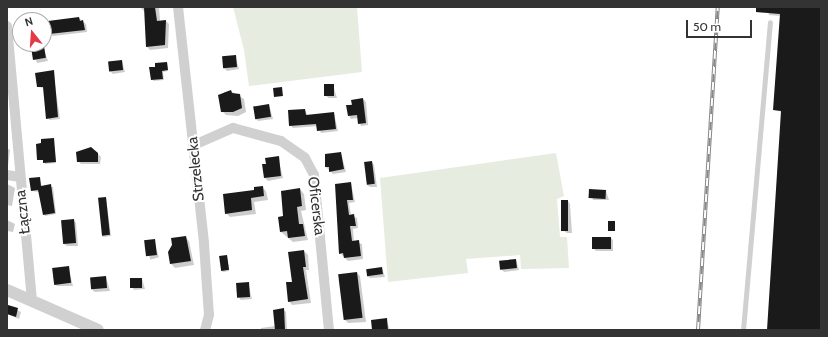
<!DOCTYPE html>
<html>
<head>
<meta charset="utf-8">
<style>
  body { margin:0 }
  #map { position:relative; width:828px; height:337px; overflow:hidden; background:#fff; font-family:Cabin,sans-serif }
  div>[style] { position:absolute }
  .green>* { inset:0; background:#e6ecdf }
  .shadow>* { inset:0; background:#0003; transform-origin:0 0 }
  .building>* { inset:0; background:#1a1a1a; transform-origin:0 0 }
  .service>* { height:5px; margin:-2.5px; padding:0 2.5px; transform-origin:2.5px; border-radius:2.5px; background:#d0d0d0 }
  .minor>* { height:10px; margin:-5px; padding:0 5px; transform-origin:5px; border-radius:5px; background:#d0d0d0 }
  .tertiary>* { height:12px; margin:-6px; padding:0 6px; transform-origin:6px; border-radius:6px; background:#d0d0d0 }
  .rail>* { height:4px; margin-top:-2px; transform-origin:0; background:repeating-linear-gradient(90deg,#fff 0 8px,#888 0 16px); box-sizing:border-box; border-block:1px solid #888 }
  span { translate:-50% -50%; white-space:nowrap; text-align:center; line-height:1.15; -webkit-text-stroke:4px #fff; paint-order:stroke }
  .street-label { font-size:15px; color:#333 }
  .frame { position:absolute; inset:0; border:8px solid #333; pointer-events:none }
  .north { position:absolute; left:12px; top:12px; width:40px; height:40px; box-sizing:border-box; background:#fff; border:1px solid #adadad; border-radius:50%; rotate:343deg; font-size:11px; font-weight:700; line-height:16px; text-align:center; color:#333 }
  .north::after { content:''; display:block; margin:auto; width:14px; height:18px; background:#e63946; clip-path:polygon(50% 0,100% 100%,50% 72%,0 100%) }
  .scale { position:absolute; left:686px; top:20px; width:66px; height:18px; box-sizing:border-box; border:2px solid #333; border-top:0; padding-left:5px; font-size:12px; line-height:14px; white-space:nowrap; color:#333; -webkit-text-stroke:3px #fff; paint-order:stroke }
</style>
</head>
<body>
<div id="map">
  <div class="green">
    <div style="clip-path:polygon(233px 7px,357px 7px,362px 72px,249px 86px,244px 50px)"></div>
    <div style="clip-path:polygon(556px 153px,564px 196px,557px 199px,560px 237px,567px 237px,569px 268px,521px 269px,520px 255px,466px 259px,468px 273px,388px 282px,380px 178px)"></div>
  </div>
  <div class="shadow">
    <div style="clip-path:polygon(140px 7px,159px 7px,160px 21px,166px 21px,169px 24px,168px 48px,150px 50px,147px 47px,146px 13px)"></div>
    <div style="clip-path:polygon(767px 7px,821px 7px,821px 330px,768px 330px,782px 112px,774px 110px,781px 16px,769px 15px)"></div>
    <div style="clip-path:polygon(79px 18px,86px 24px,87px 32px,53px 36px,50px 34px)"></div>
    <div style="clip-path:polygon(43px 47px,48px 61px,37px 63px,32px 49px)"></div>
    <div style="clip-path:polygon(235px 56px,239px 69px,227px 71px,224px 68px)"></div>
    <div style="clip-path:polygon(122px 61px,125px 72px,113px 74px,110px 71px)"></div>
    <div style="clip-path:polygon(167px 63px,168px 71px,163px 72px,164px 80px,153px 81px,156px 67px)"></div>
    <div style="clip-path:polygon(53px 71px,60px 119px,49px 120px,44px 88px,38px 87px)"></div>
    <div style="clip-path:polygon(333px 85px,337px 98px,329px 98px,326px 96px)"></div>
    <div style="clip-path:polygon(231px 91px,244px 99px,246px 112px,238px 116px,226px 115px,222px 111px,224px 92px)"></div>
    <div style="clip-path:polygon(363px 99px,366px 102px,368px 125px,361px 126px,358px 118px,351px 119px,349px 116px,347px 106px)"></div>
    <div style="clip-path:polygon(269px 105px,273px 119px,258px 121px,255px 118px)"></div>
    <div style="clip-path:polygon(305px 110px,308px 116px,334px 113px,338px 131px,321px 133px,318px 126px,293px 128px,290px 125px)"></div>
    <div style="clip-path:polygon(53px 139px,56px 163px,45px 164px,44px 160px,38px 160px)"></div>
    <div style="clip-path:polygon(7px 148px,10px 150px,8px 166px,7px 166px)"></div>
    <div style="clip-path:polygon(341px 153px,346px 172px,333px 174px,326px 167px)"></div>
    <div style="clip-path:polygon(98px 154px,101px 157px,100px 164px,81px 164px,78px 161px)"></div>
    <div style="clip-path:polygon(278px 157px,283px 178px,268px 181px,265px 178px,267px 165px)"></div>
    <div style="clip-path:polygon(372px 162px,374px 165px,377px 187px,370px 187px,367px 185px)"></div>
    <div style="clip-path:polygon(39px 178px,42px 187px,53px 187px,56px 214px,45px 216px,39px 192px,32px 191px,30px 179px)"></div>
    <div style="clip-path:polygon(351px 183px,355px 202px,349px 203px,351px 216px,357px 218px,358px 228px,353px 229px,354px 242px,362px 244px,363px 259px,348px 261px,340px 253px,338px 227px)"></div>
    <div style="clip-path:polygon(7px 184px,15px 188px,12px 206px,7px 205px)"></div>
    <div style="clip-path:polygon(262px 187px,266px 191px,268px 200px,254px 202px,256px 214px,230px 217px,226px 213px)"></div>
    <div style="clip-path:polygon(300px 189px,304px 194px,306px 210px,301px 211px,308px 240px,293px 242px,281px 232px,285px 217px)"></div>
    <div style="clip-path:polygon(590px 190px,606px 191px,609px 200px,593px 200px)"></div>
    <div style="clip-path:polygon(106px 198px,111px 236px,103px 237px,102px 236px)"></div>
    <div style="clip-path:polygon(568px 201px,570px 204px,572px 233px,567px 233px,564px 231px)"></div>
    <div style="clip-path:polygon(7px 220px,15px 224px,13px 232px,7px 231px)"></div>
    <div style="clip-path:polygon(74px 220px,76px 223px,78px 246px,67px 246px,64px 244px)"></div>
    <div style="clip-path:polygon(185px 237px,189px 241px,194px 265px,175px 268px,170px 263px)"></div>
    <div style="clip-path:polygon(611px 238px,613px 240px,613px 251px,596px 251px,593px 248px)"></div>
    <div style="left:154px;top:240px;width:18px;height:9px;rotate:74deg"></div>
    <div style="clip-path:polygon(304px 251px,308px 255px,309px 270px,306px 270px,311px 303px,292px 305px,289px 301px)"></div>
    <div style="clip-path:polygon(227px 256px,229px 271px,223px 272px,222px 271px)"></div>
    <div style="clip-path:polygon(516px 260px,519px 270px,504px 272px,501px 269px,501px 261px)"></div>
    <div style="clip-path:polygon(68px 267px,73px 286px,57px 286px,54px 283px)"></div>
    <div style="clip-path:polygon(382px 268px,385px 277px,370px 278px,367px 276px)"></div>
    <div style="clip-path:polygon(357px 273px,360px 276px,366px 322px,348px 323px,345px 320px)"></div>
    <div style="clip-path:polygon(106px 277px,110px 291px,95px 292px,92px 290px)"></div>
    <div style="clip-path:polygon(142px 279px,145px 289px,134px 290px,132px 287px)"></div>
    <div style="clip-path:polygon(248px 283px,252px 299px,241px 300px,239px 298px)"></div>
    <div style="clip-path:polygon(9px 306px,21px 312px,19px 319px,7px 314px)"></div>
    <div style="clip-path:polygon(284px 310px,286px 312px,287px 330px,261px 330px,261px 328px,275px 326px)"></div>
    <div style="clip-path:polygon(386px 319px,390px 330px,373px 330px)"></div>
  </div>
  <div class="building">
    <div style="clip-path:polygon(144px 7px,155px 7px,157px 21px,166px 20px,165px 45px,146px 47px)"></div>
    <div style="clip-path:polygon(756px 7px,821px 7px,821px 330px,767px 330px,781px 111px,773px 110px,780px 14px,756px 12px)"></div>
    <div style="clip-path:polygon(79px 17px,80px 21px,83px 20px,85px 30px,49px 34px,48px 21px)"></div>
    <div style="left:44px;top:46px;width:12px;height:13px;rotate:81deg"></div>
    <div style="left:236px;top:55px;width:12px;height:14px;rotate:85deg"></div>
    <div style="left:122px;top:60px;width:10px;height:14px;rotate:84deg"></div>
    <div style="clip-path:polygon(167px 62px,168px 70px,162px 71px,163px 79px,151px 80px,149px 67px,155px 67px,155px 63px)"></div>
    <div style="clip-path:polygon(54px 70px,58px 117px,46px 119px,43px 87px,37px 87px,35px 73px)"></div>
    <div style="left:324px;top:84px;width:10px;height:12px"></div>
    <div style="left:282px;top:87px;width:9px;height:9px;rotate:84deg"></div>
    <div style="clip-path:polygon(231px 90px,232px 93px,240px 94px,242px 108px,233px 112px,221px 112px,218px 95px)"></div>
    <div style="clip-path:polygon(363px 98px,366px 123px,358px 124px,357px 115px,348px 116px,346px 105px,352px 105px,351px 100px)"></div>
    <div style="left:269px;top:104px;width:13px;height:16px;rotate:81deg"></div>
    <div style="clip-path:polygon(305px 109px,306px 115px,334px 112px,336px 129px,317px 131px,316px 124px,289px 126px,288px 110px)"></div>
    <div style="clip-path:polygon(54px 138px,56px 162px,43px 163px,43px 160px,37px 160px,36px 144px,41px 143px,41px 139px)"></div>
    <div style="clip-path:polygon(91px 147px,98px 153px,98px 162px,77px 162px,76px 152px)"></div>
    <div style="clip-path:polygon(341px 152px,344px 169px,329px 172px,329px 167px,325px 167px,325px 154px)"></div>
    <div style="clip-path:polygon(279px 156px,281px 176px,264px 178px,262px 164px,266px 164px,265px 158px)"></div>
    <div style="left:372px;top:161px;width:23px;height:8px;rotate:83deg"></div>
    <div style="clip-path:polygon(40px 177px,41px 186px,51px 184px,55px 213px,43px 215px,38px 190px,31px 191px,29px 178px)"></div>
    <div style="clip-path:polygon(351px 182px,353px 200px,347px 200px,349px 215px,354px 214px,356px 226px,350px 226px,352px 241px,359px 240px,361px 256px,344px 258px,343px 253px,339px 254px,335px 184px)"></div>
    <div style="clip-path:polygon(263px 186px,264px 196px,251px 198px,252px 210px,225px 214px,223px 194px,254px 190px,254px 187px)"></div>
    <div style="clip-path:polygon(300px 188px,302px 206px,297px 207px,299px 224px,303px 224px,305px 236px,288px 238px,287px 231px,280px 232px,278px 217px,283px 216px,281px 191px)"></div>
    <div style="left:589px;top:189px;width:17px;height:9px;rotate:3deg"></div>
    <div style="left:106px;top:197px;width:38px;height:8px;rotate:84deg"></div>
    <div style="left:561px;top:200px;width:7px;height:31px"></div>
    <div style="left:74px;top:219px;width:24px;height:13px;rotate:85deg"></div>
    <div style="left:608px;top:221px;width:7px;height:10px"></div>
    <div style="clip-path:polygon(186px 236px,191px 261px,170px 264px,168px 252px,172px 245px,171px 238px)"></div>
    <div style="left:592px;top:237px;width:19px;height:12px"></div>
    <div style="left:155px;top:239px;width:16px;height:11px;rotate:83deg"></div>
    <div style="clip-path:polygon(304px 250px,306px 267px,303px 267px,308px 299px,288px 302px,286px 282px,292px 282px,288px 252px)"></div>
    <div style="left:227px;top:255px;width:15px;height:8px;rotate:82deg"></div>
    <div style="left:516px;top:259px;width:9px;height:17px;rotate:84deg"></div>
    <div style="left:69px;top:266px;width:17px;height:17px;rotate:83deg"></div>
    <div style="left:382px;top:267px;width:7px;height:16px;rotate:82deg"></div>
    <div style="left:357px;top:272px;width:46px;height:19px;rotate:83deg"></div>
    <div style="left:106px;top:276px;width:12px;height:16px;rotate:85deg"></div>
    <div style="left:130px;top:278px;width:12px;height:10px"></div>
    <div style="left:249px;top:282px;width:15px;height:13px;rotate:86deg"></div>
    <div style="clip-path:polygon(8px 305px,18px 308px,16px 317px,7px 314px)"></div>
    <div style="clip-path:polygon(284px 308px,285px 330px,275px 330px,273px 310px)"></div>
    <div style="clip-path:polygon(387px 318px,388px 330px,372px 330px,371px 320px)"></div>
  </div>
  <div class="service">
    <div style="left:743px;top:330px;width:309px;rotate:-85deg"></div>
  </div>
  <div class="minor">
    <div style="left:178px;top:7px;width:238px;rotate:83.7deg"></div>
    <div style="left:204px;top:244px;width:71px;rotate:86deg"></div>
    <div style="left:209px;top:315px;width:16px;rotate:105deg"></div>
    <div style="left:7px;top:26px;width:277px;rotate:84.8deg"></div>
    <div style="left:194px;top:145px;width:43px;rotate:-23.6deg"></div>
    <div style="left:233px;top:128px;width:50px;rotate:15.2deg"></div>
    <div style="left:281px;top:141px;width:29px;rotate:35deg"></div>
    <div style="left:305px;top:158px;width:19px;rotate:62deg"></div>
    <div style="left:314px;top:175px;width:156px;rotate:84.5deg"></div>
    <div style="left:7px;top:175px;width:12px;rotate:9deg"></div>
  </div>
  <div class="tertiary">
    <div style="left:7px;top:290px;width:99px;rotate:23.7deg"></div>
  </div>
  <div class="rail">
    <div style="left:698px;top:330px;width:324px;rotate:-86.5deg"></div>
  </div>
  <div class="street-label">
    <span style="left:196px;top:169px;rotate:-96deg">Strzelecka</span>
    <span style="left:316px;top:206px;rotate:83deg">Oficerska</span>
    <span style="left:23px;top:212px;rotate:-96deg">Łączna</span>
  </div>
  <div class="frame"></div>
  <div class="north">N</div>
  <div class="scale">50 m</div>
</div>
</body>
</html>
